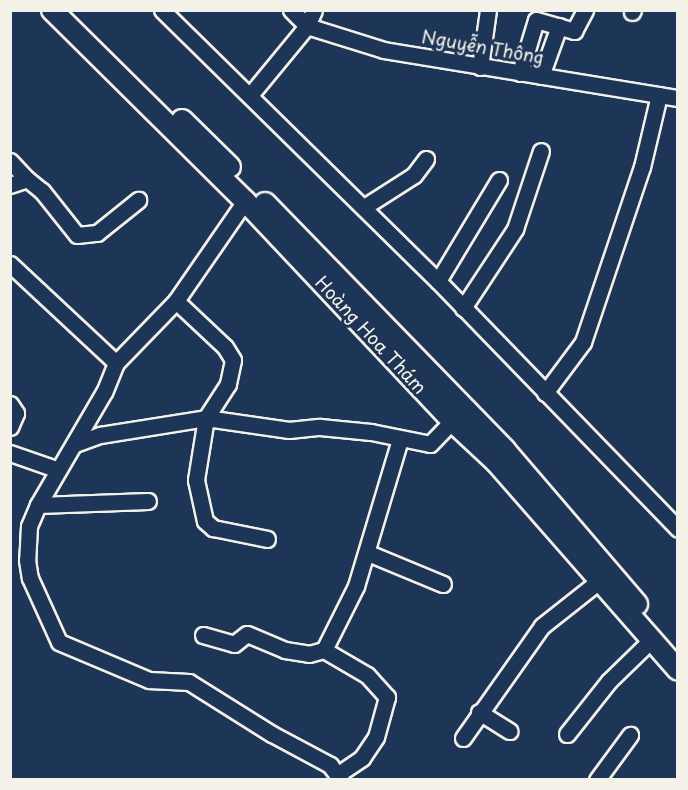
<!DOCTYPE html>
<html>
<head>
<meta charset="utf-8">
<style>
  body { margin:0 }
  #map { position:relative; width:688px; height:790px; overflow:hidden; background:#1d3557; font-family:"Playpen Sans",sans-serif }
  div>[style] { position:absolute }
  .roads { filter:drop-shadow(2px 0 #f4f1e8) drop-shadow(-2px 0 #f4f1e8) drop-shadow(0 2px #f4f1e8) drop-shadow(0 -2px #f4f1e8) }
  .minor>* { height:15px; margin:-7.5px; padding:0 7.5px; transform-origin:7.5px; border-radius:7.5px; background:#1d3557 }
  .major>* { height:20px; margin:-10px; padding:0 10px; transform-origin:10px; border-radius:10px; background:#1d3557 }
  span { translate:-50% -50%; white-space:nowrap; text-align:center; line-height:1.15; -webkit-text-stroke:6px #1d3557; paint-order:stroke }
  .street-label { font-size:18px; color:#f4f1e8 }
  .frame { position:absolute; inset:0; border:12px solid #f4f1e8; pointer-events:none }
</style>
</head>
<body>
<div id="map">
  <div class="roads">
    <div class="minor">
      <div style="left:162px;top:10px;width:387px;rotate:44.5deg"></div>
      <div style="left:438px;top:281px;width:345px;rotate:45.9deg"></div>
      <div style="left:291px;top:10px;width:23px;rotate:45deg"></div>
      <div style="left:307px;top:26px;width:81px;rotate:17.3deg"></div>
      <div style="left:384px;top:50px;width:298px;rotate:9.3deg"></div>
      <div style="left:632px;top:12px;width:2px;rotate:-63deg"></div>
      <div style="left:480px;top:67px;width:58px;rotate:-82deg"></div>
      <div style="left:520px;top:73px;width:55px;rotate:-73.2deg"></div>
      <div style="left:536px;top:20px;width:40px;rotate:16deg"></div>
      <div style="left:574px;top:31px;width:24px;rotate:-62deg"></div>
      <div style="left:541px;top:76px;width:53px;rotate:-70.2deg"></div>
      <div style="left:251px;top:94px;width:88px;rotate:-50.5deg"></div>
      <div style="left:307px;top:26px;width:17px;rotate:-66deg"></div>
      <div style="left:10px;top:161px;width:25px;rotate:47deg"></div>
      <div style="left:10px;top:185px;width:18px;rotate:-19deg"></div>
      <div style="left:27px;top:179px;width:19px;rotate:39deg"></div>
      <div style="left:42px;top:191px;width:56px;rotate:51.5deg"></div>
      <div style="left:77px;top:235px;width:20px;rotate:-6deg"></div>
      <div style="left:97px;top:233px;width:53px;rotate:-38.8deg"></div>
      <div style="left:245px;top:201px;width:121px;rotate:124.6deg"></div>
      <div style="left:176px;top:301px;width:86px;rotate:134.1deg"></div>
      <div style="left:116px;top:363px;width:31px;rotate:112deg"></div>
      <div style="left:104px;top:392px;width:131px;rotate:120.3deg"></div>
      <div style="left:38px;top:505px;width:23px;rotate:113deg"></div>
      <div style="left:29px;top:526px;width:34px;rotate:93deg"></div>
      <div style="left:27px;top:560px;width:18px;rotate:81deg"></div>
      <div style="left:30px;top:578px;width:70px;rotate:65.6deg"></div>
      <div style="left:59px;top:642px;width:98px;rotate:22.9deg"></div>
      <div style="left:149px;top:680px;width:40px;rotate:2.9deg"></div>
      <div style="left:189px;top:682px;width:98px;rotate:32.1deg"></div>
      <div style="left:272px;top:734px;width:66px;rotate:28.1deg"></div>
      <div style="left:330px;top:765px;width:19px;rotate:54deg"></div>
      <div style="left:364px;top:207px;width:59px;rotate:-32.6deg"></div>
      <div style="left:414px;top:175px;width:20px;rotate:-53deg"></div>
      <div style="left:10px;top:264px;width:145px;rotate:43deg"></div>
      <div style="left:438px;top:281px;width:118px;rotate:-58.9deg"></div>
      <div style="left:176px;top:301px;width:67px;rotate:43.2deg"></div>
      <div style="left:225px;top:347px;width:15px;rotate:58deg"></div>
      <div style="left:233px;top:360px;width:25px;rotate:102deg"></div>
      <div style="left:228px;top:384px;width:40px;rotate:122.9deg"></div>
      <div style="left:206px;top:418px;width:63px;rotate:99.2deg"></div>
      <div style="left:196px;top:480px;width:42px;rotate:77.6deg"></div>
      <div style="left:205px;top:521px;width:11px;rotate:41deg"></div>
      <div style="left:213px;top:528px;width:55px;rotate:11.5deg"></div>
      <div style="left:463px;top:308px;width:95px;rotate:-56.6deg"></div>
      <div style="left:515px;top:229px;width:82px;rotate:-71.6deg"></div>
      <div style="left:545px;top:393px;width:64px;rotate:-53.3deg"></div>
      <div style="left:583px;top:342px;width:185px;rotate:-71.4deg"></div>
      <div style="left:642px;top:167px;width:74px;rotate:-76.7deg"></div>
      <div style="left:10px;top:404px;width:11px;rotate:56deg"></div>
      <div style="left:16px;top:413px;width:15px;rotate:113deg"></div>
      <div style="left:75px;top:444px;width:27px;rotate:-20deg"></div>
      <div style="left:100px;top:435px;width:107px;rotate:-9.1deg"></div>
      <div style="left:206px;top:418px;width:84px;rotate:8.2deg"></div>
      <div style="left:289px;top:430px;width:31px;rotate:-6deg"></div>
      <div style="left:320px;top:427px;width:51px;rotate:5.6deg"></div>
      <div style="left:371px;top:432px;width:60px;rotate:11.5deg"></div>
      <div style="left:430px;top:444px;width:32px;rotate:-46deg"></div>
      <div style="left:10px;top:453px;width:49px;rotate:19.2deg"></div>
      <div style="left:38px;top:505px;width:110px;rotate:-2.1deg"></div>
      <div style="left:368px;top:553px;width:81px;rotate:22.5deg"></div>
      <div style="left:203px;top:635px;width:32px;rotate:16deg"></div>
      <div style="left:234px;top:644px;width:16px;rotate:-38deg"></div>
      <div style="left:247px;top:634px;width:41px;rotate:22.8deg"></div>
      <div style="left:285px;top:650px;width:24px;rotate:9deg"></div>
      <div style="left:309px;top:654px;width:16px;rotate:-15deg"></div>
      <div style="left:324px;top:650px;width:72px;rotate:-63.4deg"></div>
      <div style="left:356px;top:586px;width:153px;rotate:-73.3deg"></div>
      <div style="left:324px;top:650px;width:50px;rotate:30.2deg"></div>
      <div style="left:367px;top:675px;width:30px;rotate:48deg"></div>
      <div style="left:387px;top:697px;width:41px;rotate:105.4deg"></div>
      <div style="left:376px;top:737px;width:25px;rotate:124deg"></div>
      <div style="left:362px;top:758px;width:27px;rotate:146deg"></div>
      <div style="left:479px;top:712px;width:36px;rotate:32deg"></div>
      <div style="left:567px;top:734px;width:68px;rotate:-51.6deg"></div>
      <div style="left:609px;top:681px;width:59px;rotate:-44.3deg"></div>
      <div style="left:463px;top:738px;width:137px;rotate:-54.8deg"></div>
      <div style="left:542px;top:626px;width:73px;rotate:-38.3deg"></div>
      <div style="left:597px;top:780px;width:56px;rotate:-53.7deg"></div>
    </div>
    <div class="major">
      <div style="left:52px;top:10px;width:272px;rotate:44.7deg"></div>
      <div style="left:245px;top:201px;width:302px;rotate:46.7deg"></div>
      <div style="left:452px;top:421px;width:60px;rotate:43deg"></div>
      <div style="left:496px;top:462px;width:276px;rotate:48.8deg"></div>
      <div style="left:182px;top:120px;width:67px;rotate:44.4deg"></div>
      <div style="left:265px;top:203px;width:344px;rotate:45.8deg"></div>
      <div style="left:505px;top:450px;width:203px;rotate:49.4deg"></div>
    </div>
  </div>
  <div class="street-label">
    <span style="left:483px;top:47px;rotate:10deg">Nguyễn Thông</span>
    <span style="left:371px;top:335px;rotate:47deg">Hoàng Hoa Thám</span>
  </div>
  <div class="frame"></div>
</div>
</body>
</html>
